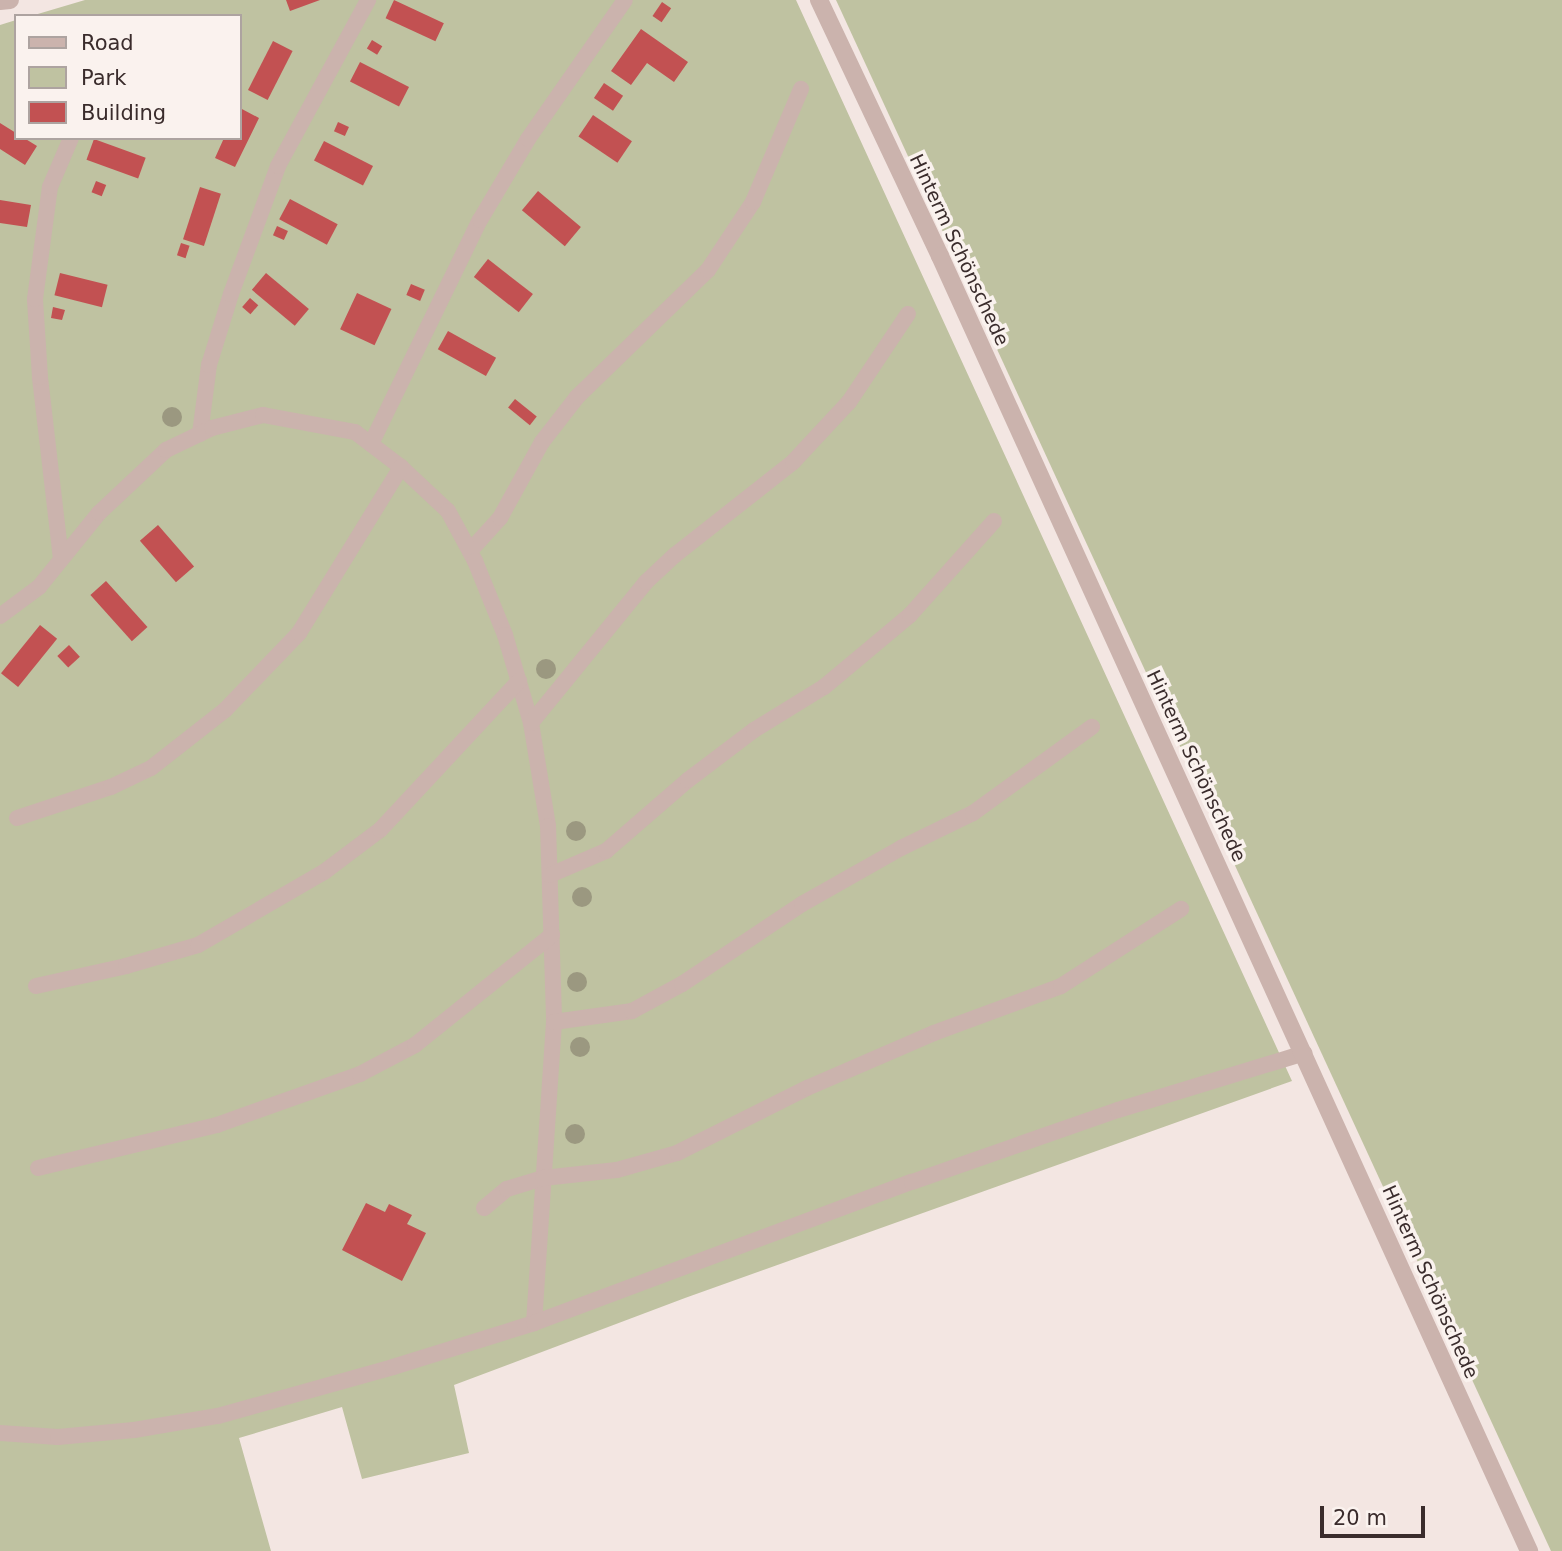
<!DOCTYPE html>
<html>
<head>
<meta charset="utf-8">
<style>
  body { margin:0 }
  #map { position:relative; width:1562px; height:1551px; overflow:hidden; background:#f3e6e2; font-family:"DejaVu Sans",sans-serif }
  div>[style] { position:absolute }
  .green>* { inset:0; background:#bfc2a1 }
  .building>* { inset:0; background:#c25152; transform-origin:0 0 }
  .service>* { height:16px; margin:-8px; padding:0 8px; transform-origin:8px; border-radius:8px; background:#cbb3ad }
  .minor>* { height:18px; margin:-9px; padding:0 9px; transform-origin:9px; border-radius:9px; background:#cbb3ad }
  .trees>* { width:20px; height:20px; margin:-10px; border-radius:50%; background:#9b9880 }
  span { translate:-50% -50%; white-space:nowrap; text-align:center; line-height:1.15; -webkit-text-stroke:7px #faf2ee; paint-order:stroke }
  .street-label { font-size:19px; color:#3a2c2c }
  .legend { position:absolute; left:14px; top:14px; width:228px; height:126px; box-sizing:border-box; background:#faf2ee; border:2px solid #ada3a0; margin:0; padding:9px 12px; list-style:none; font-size:21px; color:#3a2c2c }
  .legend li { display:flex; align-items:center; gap:14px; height:35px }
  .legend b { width:35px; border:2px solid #ada3a0 }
  .scale { position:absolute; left:1320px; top:1506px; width:105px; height:32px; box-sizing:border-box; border:4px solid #3a2c2c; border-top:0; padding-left:9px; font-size:21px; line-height:24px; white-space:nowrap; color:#3a2c2c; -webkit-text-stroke:5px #faf2ee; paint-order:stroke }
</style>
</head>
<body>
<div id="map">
  <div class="green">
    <div style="clip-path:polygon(85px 0,796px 0,1292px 1081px,685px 1298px,454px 1385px,469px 1453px,362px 1479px,342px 1407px,239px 1438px,271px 1551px,0 1551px,0 25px,16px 20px,16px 138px,240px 138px,240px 16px,31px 16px)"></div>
    <div style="clip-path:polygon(836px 0,1562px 0,1562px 1551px,1551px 1551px)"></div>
  </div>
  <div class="building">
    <div style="clip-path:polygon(286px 0,320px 0,290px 11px)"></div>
    <div style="left:394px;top:0;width:55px;height:20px;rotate:25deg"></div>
    <div style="left:662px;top:2px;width:11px;height:17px;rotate:34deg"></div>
    <div style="clip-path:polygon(641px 29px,688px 62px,674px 82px,647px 63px,631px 85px,611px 71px)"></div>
    <div style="left:372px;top:40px;width:12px;height:10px;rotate:31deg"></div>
    <div style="left:273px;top:41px;width:22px;height:55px;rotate:27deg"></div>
    <div style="left:360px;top:62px;width:55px;height:22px;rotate:27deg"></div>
    <div style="left:604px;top:83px;width:23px;height:18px;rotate:34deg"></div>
    <div style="clip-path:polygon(240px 108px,259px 118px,235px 167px,215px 158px,224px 138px,240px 138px)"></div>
    <div style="left:593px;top:115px;width:47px;height:26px;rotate:34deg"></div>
    <div style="left:338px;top:122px;width:12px;height:10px;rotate:24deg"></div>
    <div style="clip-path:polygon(0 123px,16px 133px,16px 138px,24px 138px,37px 146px,25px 165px,0 149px)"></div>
    <div style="left:94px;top:139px;width:55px;height:22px;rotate:20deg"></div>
    <div style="left:324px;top:141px;width:55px;height:22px;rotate:27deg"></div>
    <div style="left:96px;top:181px;width:11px;height:12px;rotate:22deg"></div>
    <div style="left:200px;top:187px;width:22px;height:55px;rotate:18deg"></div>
    <div style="left:538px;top:191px;width:56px;height:25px;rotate:40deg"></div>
    <div style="left:290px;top:199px;width:54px;height:23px;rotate:28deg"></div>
    <div style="clip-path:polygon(0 200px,31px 205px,27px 227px,0 223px)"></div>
    <div style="left:277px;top:226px;width:12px;height:10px;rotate:24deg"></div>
    <div style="left:181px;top:243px;width:9px;height:13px;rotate:18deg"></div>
    <div style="left:488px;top:259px;width:57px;height:23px;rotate:38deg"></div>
    <div style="left:60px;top:273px;width:49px;height:23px;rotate:14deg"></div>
    <div style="left:266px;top:273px;width:56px;height:22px;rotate:40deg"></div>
    <div style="left:411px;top:284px;width:15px;height:12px;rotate:23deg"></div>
    <div style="left:357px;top:293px;width:38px;height:40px;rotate:25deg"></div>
    <div style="left:250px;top:298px;width:11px;height:12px;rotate:41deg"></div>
    <div style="clip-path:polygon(53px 307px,65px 310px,62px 320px,51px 318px)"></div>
    <div style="left:448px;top:331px;width:55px;height:21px;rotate:29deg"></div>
    <div style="left:515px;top:399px;width:28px;height:11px;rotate:39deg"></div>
    <div style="left:158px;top:525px;width:55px;height:24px;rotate:49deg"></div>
    <div style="left:106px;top:581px;width:62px;height:21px;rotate:48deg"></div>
    <div style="left:40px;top:625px;width:22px;height:62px;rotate:39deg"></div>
    <div style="left:69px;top:645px;width:16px;height:16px;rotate:47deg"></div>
    <div style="clip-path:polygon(366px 1203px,385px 1212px,389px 1204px,412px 1215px,407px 1224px,426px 1233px,402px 1281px,342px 1250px)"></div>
  </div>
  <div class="service">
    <div style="left:200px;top:434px;width:70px;rotate:-82.6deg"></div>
    <div style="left:209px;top:365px;width:74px;rotate:-72.8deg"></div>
    <div style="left:231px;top:294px;width:136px;rotate:-69.8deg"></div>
    <div style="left:278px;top:166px;width:189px;rotate:-61.5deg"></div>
    <div style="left:371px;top:444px;width:249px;rotate:-64.1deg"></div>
    <div style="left:480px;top:220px;width:94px;rotate:-59.3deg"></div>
    <div style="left:528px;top:139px;width:169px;rotate:-55.1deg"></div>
    <div style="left:470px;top:551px;width:45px;rotate:-47.7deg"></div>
    <div style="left:500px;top:518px;width:87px;rotate:-61.1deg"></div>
    <div style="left:542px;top:442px;width:57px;rotate:-52.1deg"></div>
    <div style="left:577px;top:397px;width:182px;rotate:-44.1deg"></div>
    <div style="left:708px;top:270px;width:82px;rotate:-56.5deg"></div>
    <div style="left:753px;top:202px;width:123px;rotate:-67deg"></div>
    <div style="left:61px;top:559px;width:183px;rotate:-96.6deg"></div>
    <div style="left:40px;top:377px;width:78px;rotate:-93.7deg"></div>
    <div style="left:35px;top:299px;width:113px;rotate:-82.4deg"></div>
    <div style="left:50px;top:187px;width:53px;rotate:-66.8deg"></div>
    <div style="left:0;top:616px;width:49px;rotate:-36.6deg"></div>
    <div style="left:39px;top:587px;width:95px;rotate:-51deg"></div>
    <div style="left:99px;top:513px;width:92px;rotate:-43.2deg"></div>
    <div style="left:166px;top:450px;width:51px;rotate:-25.6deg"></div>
    <div style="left:212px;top:428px;width:53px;rotate:-14.3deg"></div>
    <div style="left:263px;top:415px;width:94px;rotate:10.5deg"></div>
    <div style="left:355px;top:432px;width:58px;rotate:37.3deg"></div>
    <div style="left:401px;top:467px;width:64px;rotate:43.1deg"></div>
    <div style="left:448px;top:511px;width:57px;rotate:61.6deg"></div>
    <div style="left:475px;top:561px;width:80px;rotate:67.9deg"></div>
    <div style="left:505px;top:635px;width:92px;rotate:73.5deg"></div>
    <div style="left:531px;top:723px;width:104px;rotate:80.6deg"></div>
    <div style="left:548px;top:826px;width:196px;rotate:88.2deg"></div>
    <div style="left:554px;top:1022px;width:302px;rotate:93.8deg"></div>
    <div style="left:531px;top:723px;width:182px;rotate:-50.8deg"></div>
    <div style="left:646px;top:582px;width:40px;rotate:-43deg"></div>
    <div style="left:675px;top:555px;width:150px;rotate:-38.2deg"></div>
    <div style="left:793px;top:462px;width:82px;rotate:-47deg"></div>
    <div style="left:849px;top:402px;width:106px;rotate:-56.2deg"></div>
    <div style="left:17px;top:818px;width:99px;rotate:-18.3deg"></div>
    <div style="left:111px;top:787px;width:44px;rotate:-25.4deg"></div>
    <div style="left:151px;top:768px;width:94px;rotate:-38.1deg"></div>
    <div style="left:225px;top:710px;width:107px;rotate:-46.1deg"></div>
    <div style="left:299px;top:633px;width:195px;rotate:-58.4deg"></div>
    <div style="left:550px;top:875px;width:61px;rotate:-23.2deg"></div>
    <div style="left:606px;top:851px;width:108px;rotate:-40.9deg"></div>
    <div style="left:688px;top:780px;width:83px;rotate:-37.1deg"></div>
    <div style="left:754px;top:730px;width:82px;rotate:-31.6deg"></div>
    <div style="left:824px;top:687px;width:112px;rotate:-39.9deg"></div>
    <div style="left:910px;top:615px;width:126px;rotate:-48.2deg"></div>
    <div style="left:36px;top:986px;width:92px;rotate:-12.5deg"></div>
    <div style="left:126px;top:966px;width:75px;rotate:-16.3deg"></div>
    <div style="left:198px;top:945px;width:146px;rotate:-30.1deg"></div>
    <div style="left:324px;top:872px;width:70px;rotate:-36.9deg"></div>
    <div style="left:380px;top:830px;width:204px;rotate:-47deg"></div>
    <div style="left:554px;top:1022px;width:79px;rotate:-8deg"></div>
    <div style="left:632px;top:1011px;width:57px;rotate:-28.4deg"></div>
    <div style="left:682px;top:984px;width:144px;rotate:-33.7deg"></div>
    <div style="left:802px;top:904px;width:114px;rotate:-29.5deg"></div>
    <div style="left:901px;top:848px;width:80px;rotate:-25.9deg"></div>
    <div style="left:973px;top:813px;width:147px;rotate:-35.9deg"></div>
    <div style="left:38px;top:1168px;width:184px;rotate:-13.5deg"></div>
    <div style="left:217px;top:1125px;width:152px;rotate:-19.6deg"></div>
    <div style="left:360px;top:1074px;width:62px;rotate:-27.8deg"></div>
    <div style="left:415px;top:1045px;width:176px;rotate:-38.8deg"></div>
    <div style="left:484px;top:1208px;width:30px;rotate:-40deg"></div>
    <div style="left:507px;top:1189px;width:38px;rotate:-17deg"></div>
    <div style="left:543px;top:1178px;width:74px;rotate:-6.2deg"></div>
    <div style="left:617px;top:1170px;width:62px;rotate:-15.8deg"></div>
    <div style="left:677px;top:1153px;width:145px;rotate:-26.6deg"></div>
    <div style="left:807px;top:1088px;width:138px;rotate:-23.4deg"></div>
    <div style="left:934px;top:1033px;width:135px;rotate:-20.3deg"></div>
    <div style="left:1061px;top:986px;width:143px;rotate:-32.7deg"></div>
    <div style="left:0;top:1433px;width:58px;rotate:3.9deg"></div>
    <div style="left:58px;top:1437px;width:76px;rotate:-5.3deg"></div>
    <div style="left:134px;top:1430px;width:85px;rotate:-9.5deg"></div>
    <div style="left:218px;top:1416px;width:182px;rotate:-15.6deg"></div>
    <div style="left:393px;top:1367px;width:148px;rotate:-17.3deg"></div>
    <div style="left:534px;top:1323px;width:403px;rotate:-20.5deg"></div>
    <div style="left:912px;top:1182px;width:218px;rotate:-19.3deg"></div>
    <div style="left:1118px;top:1110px;width:195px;rotate:-17deg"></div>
  </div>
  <div class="minor">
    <div style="left:819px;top:0;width:283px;rotate:64.7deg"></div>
    <div style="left:940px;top:256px;width:1423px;rotate:65.54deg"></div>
    <div style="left:0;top:1px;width:10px;rotate:-6deg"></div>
  </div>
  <div class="trees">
    <div style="left:172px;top:417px"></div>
    <div style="left:546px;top:669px"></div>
    <div style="left:576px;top:831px"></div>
    <div style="left:582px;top:897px"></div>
    <div style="left:577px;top:982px"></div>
    <div style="left:580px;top:1047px"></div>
    <div style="left:575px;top:1134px"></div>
  </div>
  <div class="street-label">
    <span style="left:959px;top:250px;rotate:65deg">Hinterm Schönschede</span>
    <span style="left:1196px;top:766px;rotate:65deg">Hinterm Schönschede</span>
    <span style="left:1430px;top:1282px;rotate:66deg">Hinterm Schönschede</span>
  </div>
  <ul class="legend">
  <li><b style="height:9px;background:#cbb3ad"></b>Road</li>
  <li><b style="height:19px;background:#bfc2a1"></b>Park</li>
  <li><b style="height:19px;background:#c25152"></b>Building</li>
  </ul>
  <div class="scale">20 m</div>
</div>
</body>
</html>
